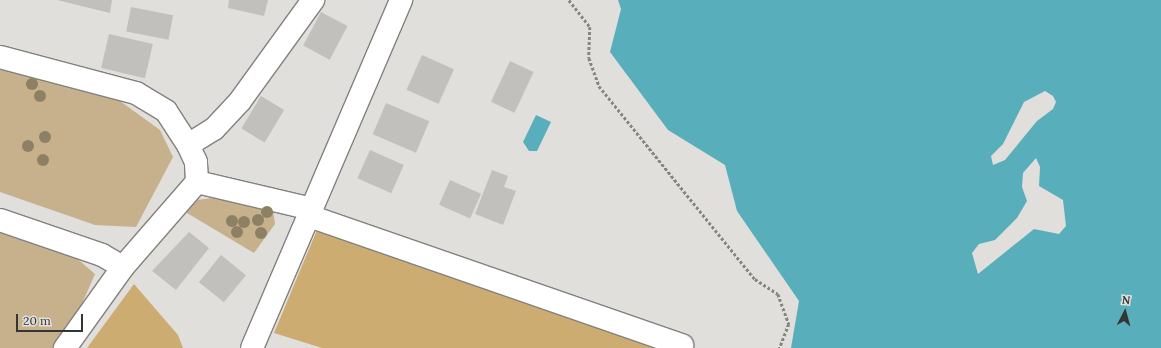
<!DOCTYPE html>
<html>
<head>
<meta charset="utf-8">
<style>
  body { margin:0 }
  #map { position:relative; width:1161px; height:348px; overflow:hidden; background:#e1dfdc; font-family:Lora,serif }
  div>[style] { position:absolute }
  .green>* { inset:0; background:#c6b18c }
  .forest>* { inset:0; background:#cdac72 }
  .water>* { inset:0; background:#58aebb }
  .building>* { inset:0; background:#c2c0bd; transform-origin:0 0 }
  .path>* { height:2.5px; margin-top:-1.25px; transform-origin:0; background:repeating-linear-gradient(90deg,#868583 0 3px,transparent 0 5px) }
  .roads { filter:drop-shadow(1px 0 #83817e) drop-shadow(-1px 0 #83817e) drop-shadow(0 1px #83817e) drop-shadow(0 -1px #83817e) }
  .minor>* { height:22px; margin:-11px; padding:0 11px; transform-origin:11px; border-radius:11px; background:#fff }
  .trees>* { width:12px; height:12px; margin:-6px; border-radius:50%; background:#8e8064 }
  span { translate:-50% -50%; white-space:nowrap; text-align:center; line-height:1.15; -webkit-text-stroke:4px #e1dfdc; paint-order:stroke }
  .north { position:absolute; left:1105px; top:292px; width:40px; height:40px; -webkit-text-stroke:3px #e1dfdc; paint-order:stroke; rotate:6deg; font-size:11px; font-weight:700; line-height:16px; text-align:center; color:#353533 }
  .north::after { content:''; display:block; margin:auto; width:14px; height:18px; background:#353533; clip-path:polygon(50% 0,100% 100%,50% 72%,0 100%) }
  .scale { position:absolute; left:16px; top:314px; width:67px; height:18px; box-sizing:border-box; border:2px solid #353533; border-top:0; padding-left:5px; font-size:12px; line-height:14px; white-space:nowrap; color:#353533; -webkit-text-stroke:3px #e1dfdc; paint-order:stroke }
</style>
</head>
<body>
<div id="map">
  <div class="green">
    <div style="clip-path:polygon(0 69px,120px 101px,160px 130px,173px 157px,136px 227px,95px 225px,0 192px)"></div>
    <div style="clip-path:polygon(227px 196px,273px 210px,275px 224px,254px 253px,187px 213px,182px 202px)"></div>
    <div style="clip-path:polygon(0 232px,74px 256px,95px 274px,81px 306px,52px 348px,0 348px)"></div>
  </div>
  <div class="forest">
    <div style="clip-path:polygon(317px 230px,667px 348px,322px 348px,274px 333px)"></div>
    <div style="clip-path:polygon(134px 284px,178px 335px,183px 348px,87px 348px)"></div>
  </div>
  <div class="water">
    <div style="clip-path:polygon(evenodd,618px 0,1161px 0,1161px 348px,791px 348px,799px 301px,737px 211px,725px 165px,668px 130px,610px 52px,621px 9px,618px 0,1045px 91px,1053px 96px,1056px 102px,1053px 109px,1037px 121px,1005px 160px,993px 165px,991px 156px,1003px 144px,1024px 102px,1045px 91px,618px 0,1036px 158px,1040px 167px,1039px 186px,1063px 200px,1066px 226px,1059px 234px,1034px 229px,978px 274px,972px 253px,979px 244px,995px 240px,1017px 218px,1027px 201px,1022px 187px,1023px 173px,1036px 158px)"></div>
    <div style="clip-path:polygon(536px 115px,551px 122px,537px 151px,529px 151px,523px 142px)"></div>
  </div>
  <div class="building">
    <div style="clip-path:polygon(57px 0,112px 0,110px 13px)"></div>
    <div style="clip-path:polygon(229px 0,268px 0,264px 16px,228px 8px)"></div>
    <div style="left:131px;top:7px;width:43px;height:25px;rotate:11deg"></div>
    <div style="left:321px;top:12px;width:30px;height:38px;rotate:28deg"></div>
    <div style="left:109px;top:34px;width:45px;height:35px;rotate:13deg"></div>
    <div style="left:422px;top:55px;width:35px;height:38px;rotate:24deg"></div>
    <div style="left:510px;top:61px;width:26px;height:45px;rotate:25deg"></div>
    <div style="left:261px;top:96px;width:27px;height:38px;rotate:31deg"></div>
    <div style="left:386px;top:103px;width:47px;height:34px;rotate:23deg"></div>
    <div style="left:370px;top:150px;width:37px;height:31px;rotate:24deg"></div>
    <div style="clip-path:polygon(492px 170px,508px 176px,504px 187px,516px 191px,503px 225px,475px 214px)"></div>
    <div style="left:450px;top:180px;width:34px;height:27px;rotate:24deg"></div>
    <div style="clip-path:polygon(189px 232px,209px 248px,176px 290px,152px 271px)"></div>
    <div style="left:221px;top:255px;width:32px;height:35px;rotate:39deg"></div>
  </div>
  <div class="path">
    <div style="left:569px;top:0;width:34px;rotate:52deg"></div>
    <div style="left:590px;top:27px;width:31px;rotate:92deg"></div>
    <div style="left:589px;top:58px;width:30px;rotate:70deg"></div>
    <div style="left:599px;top:86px;width:248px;rotate:51.1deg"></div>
    <div style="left:755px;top:279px;width:27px;rotate:33deg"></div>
    <div style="left:778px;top:294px;width:32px;rotate:70deg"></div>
    <div style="left:789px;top:324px;width:26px;rotate:111deg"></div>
  </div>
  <div class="roads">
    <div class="minor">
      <div style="left:0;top:57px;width:141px;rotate:14.8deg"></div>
      <div style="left:136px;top:93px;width:35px;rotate:31deg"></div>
      <div style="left:166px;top:111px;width:40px;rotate:57.1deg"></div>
      <div style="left:197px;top:182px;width:118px;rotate:13.2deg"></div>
      <div style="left:309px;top:216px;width:395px;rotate:19.1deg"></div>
      <div style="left:0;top:220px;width:108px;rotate:18.9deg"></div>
      <div style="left:102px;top:255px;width:24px;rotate:30deg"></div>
      <div style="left:123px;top:267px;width:100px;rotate:125.6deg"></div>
      <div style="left:123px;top:267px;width:113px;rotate:-49deg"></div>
      <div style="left:197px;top:182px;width:20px;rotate:-93deg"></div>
      <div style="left:196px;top:162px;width:19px;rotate:-115deg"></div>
      <div style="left:188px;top:145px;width:31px;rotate:-32deg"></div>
      <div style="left:214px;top:129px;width:38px;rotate:-47deg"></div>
      <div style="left:240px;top:101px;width:125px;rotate:-54.1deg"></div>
      <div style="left:252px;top:348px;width:379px;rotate:-66.8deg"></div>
    </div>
  </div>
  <div class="trees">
    <div style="left:32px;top:84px"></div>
    <div style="left:40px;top:96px"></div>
    <div style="left:45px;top:137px"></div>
    <div style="left:28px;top:146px"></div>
    <div style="left:43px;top:160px"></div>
    <div style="left:267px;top:212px"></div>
    <div style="left:258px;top:220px"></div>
    <div style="left:232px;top:221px"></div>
    <div style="left:244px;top:222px"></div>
    <div style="left:237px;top:232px"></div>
    <div style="left:261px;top:233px"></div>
  </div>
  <div class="north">N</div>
  <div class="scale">20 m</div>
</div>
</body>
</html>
